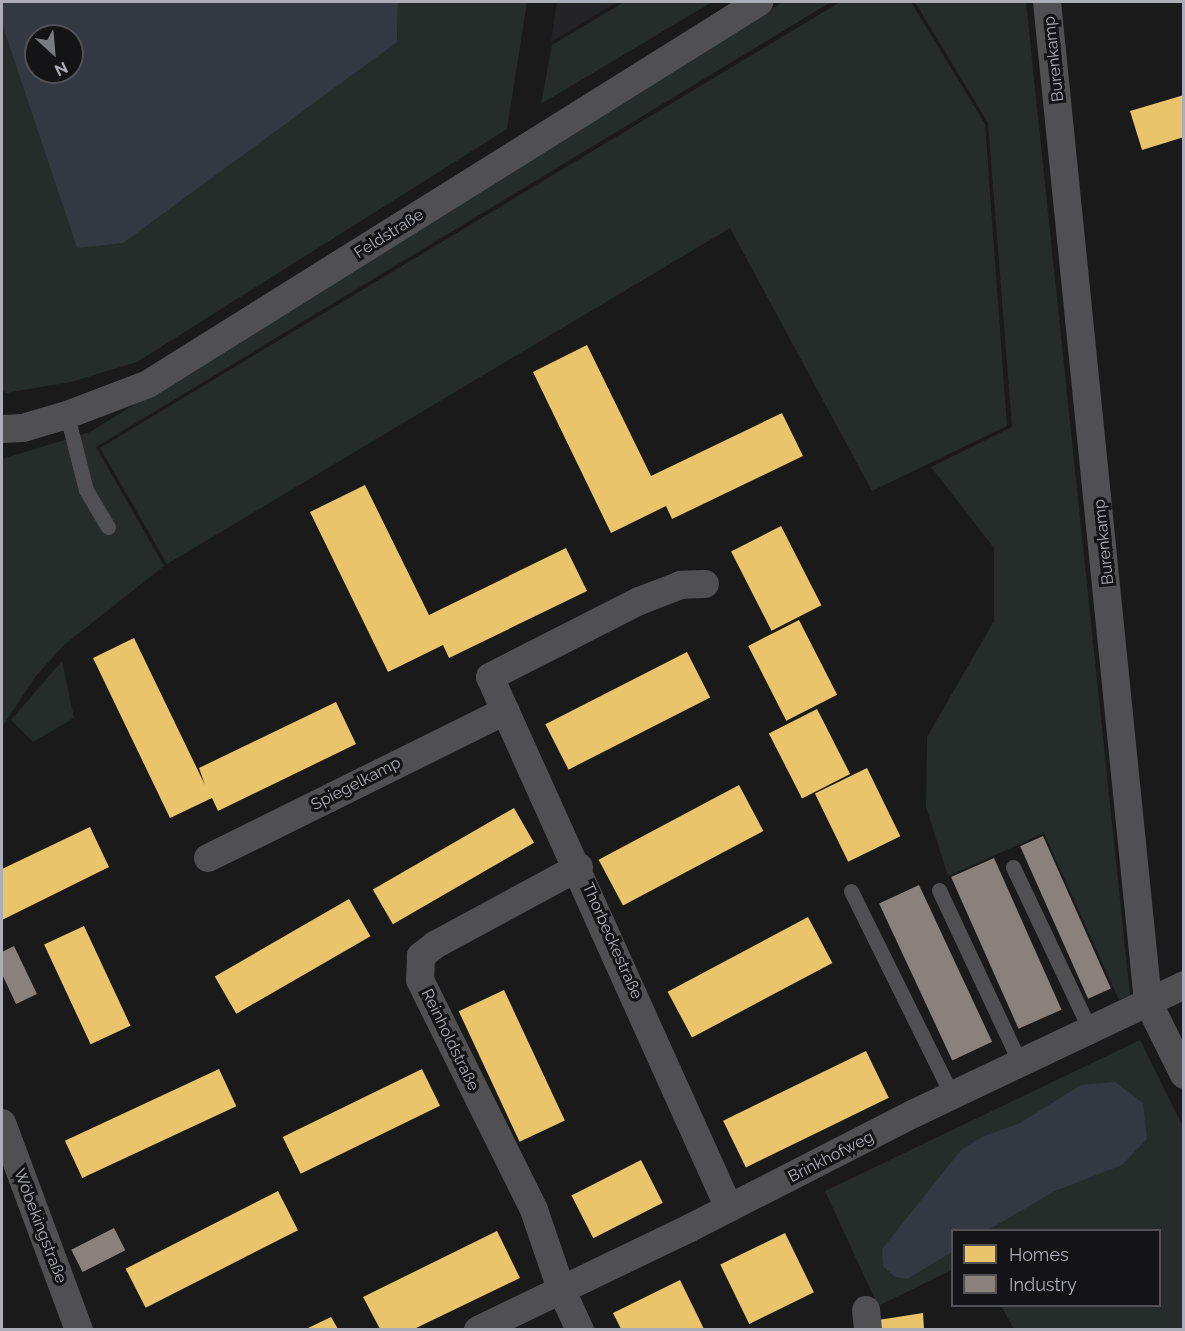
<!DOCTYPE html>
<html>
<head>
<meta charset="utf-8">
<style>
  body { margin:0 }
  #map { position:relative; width:1185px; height:1331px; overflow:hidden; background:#1a1a1a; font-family:Raleway,sans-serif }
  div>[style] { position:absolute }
  .built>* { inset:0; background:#242426 }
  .green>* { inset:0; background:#252c29 }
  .water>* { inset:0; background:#343842 }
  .homes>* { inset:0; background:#e9c46a; transform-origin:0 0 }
  .industry>* { inset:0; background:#8a817c; transform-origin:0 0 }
  .service>* { height:15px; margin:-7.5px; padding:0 7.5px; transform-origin:7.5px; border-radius:7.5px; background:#505053 }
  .minor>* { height:28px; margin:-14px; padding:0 14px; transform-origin:14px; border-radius:14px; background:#505053 }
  span { translate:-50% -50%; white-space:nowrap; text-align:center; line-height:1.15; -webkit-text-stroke:6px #141416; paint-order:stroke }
  .street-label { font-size:16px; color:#adadb9 }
  .frame { position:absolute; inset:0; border:3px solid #adadb9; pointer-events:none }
  .legend { position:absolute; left:951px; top:1229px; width:210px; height:78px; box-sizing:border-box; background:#141416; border:2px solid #515157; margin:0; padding:8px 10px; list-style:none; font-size:18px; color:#adadb9 }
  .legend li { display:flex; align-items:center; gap:12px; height:30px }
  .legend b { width:30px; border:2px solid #515157 }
  .north { position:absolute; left:24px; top:24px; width:60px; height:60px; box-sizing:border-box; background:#141416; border:2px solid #515157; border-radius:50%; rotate:154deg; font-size:16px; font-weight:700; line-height:24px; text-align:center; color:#adadb9 }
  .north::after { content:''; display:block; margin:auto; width:21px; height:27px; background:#7a7a81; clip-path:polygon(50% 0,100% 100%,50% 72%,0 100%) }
</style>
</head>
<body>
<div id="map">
  <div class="built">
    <div style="clip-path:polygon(557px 2px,617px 2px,551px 42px)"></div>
  </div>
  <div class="green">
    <div style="clip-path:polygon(398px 2px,527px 2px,507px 129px,137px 362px,71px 382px,6px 393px,2px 390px,2px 24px,77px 248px,397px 42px)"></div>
    <div style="clip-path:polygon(624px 2px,712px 2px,541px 104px,552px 45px)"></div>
    <div style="clip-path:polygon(783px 2px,831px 2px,96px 447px,164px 566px,64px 645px,36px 676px,2px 727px,2px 459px,90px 432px)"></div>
    <div style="clip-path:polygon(840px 2px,911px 2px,985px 124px,1007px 426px,872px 491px,730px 228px,167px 564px,100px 448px)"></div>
    <div style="clip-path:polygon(915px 2px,1026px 2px,1130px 995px,1119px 1000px,1044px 833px,948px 876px,926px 807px,927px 737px,994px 621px,994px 548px,931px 467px,1012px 427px,988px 123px)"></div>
    <div style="clip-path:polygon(62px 661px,74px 718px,33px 742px,11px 720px)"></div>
    <div style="clip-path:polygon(1140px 1040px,1183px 1127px,1183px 1329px,1014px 1329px,1001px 1306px,1160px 1306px,1160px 1230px,952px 1230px,952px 1270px,878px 1306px,825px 1191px)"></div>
  </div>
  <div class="water">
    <div style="clip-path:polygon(evenodd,2px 2px,398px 2px,397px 42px,123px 243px,77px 248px,2px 24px,2px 2px,36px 36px,72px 36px,72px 72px,36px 72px,36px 36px)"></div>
    <div style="clip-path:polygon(1115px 1082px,1143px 1103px,1147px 1139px,1122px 1165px,1055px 1191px,988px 1230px,952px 1230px,952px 1252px,907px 1279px,895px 1277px,883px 1266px,882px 1249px,961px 1150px,982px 1137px,1020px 1123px,1081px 1085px)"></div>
  </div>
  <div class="homes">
    <div style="clip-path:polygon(1184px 95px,1184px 137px,1142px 150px,1130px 111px)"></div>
    <div style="clip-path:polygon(587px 345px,651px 476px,782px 413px,803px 456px,672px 519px,666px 506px,611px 533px,533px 372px)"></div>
    <div style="clip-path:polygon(365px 485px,429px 615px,566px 548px,587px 591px,449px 658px,443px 645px,388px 672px,310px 512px)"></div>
    <div style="left:781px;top:526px;width:89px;height:56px;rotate:63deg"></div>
    <div style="left:799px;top:620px;width:84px;height:57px;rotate:63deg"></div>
    <div style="clip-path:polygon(134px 638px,205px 785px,199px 768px,336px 702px,356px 744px,218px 811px,212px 798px,170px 818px,93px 658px)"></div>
    <div style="left:687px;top:652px;width:51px;height:159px;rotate:63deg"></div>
    <div style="left:817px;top:709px;width:73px;height:54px;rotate:63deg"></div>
    <div style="left:867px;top:768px;width:76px;height:58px;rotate:64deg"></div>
    <div style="left:739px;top:785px;width:52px;height:159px;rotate:62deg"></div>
    <div style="left:514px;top:808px;width:40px;height:163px;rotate:60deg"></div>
    <div style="clip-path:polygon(90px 827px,109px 867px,2px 920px,2px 869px)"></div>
    <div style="left:349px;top:899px;width:43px;height:155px;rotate:60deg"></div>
    <div style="left:808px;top:917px;width:52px;height:159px;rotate:62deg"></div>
    <div style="left:84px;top:926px;width:110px;height:44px;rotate:65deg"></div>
    <div style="left:504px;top:990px;width:144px;height:50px;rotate:65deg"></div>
    <div style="left:866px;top:1051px;width:52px;height:159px;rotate:64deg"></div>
    <div style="left:219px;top:1069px;width:41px;height:170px;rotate:65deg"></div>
    <div style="left:422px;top:1069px;width:41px;height:155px;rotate:64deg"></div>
    <div style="left:641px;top:1160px;width:48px;height:78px;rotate:63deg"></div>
    <div style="left:278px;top:1191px;width:44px;height:171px;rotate:63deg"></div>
    <div style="clip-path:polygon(497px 1231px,520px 1278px,414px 1329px,380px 1329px,363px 1297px)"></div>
    <div style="left:785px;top:1233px;width:66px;height:72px;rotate:64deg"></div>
    <div style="clip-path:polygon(680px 1280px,704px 1329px,621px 1329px,613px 1313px)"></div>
    <div style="clip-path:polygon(923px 1313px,924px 1329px,880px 1329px,878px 1320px)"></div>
    <div style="clip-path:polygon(331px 1317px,338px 1329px,306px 1329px)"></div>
  </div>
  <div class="industry">
    <div style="left:1043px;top:836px;width:167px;height:25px;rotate:66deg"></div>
    <div style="left:994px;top:858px;width:166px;height:47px;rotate:66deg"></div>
    <div style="left:919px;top:885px;width:173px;height:44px;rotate:65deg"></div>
    <div style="clip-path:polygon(14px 946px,37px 994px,16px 1004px,2px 974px,2px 952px)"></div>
    <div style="left:114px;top:1228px;width:25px;height:48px;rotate:63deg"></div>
  </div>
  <div class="service">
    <div style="left:67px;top:415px;width:77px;rotate:75.8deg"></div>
    <div style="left:86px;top:490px;width:43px;rotate:59.3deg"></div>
    <div style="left:1013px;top:867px;width:180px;rotate:64.7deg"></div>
    <div style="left:939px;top:890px;width:191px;rotate:64.9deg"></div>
    <div style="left:851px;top:891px;width:228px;rotate:63.7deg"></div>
  </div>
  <div class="minor">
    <div style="left:1047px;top:2px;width:1005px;rotate:84.23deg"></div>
    <div style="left:1148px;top:1002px;width:81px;rotate:63.7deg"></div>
    <div style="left:2px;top:429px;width:21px;rotate:-3deg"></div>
    <div style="left:23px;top:428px;width:46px;rotate:-16.5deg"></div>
    <div style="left:67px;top:415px;width:87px;rotate:-20.9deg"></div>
    <div style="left:148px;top:384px;width:721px;rotate:-32.01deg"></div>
    <div style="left:705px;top:584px;width:24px;rotate:178deg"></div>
    <div style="left:681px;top:585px;width:45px;rotate:159.1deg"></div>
    <div style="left:639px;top:601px;width:167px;rotate:153deg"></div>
    <div style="left:490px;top:677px;width:582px;rotate:65.77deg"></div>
    <div style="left:208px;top:858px;width:332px;rotate:-26.3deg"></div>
    <div style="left:579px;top:867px;width:164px;rotate:151.6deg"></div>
    <div style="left:435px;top:945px;width:18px;rotate:142deg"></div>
    <div style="left:421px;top:956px;width:24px;rotate:92deg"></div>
    <div style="left:420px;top:980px;width:257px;rotate:63.6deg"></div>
    <div style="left:534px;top:1210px;width:83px;rotate:71.1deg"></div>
    <div style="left:561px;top:1289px;width:45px;rotate:65.1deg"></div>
    <div style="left:2px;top:1123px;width:221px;rotate:69.6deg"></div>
    <div style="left:866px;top:1310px;width:20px;rotate:84deg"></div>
    <div style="left:478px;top:1330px;width:235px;rotate:-25.7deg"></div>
    <div style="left:690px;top:1228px;width:253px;rotate:-27.1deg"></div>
    <div style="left:915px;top:1113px;width:298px;rotate:-25.4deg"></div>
  </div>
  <div class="street-label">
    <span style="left:1054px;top:59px;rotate:-96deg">Burenkamp</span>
    <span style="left:389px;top:234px;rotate:-32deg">Feldstraße</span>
    <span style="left:1104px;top:542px;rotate:-96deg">Burenkamp</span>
    <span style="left:356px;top:784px;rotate:-27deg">Spiegelkamp</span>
    <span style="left:612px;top:941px;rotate:66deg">Thorbeckestraße</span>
    <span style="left:450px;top:1040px;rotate:64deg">Reinholdstraße</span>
    <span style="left:831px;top:1157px;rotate:-27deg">Brinkhofweg</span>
    <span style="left:40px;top:1226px;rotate:69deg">Wöbekingstraße</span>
  </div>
  <div class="frame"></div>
  <ul class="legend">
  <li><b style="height:16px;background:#e9c46a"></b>Homes</li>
  <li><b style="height:16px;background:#8a817c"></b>Industry</li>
  </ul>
  <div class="north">N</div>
</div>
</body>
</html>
